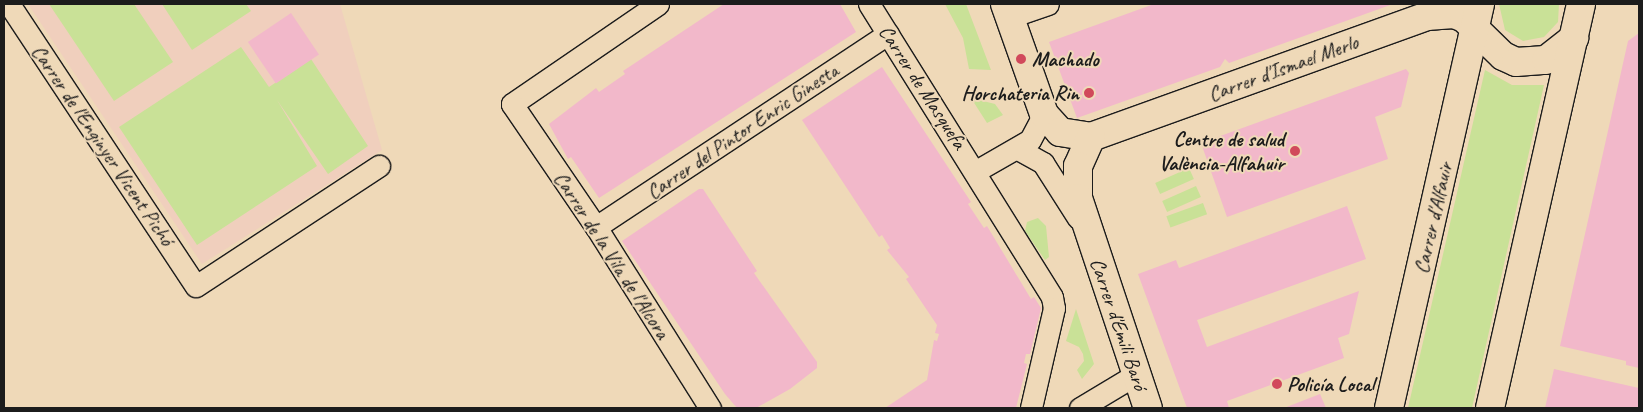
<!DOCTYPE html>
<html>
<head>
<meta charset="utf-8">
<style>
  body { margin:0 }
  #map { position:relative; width:1643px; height:412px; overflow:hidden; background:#efd9b8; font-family:Caveat,sans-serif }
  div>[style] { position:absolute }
  .built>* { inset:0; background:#f0cfbd }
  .green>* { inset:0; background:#c9e197; transform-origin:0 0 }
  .building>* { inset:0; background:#f2b8ca; transform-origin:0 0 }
  .roads { filter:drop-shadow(1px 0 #1c1c1c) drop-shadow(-1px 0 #1c1c1c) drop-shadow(0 1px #1c1c1c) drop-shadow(0 -1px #1c1c1c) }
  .street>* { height:21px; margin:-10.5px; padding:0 10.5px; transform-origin:10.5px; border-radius:10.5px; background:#efd9b8 }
  .secondary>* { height:28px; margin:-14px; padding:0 14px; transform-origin:14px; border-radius:14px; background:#efd9b8 }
  .dots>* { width:14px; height:14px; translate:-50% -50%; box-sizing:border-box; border:2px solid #efd9b8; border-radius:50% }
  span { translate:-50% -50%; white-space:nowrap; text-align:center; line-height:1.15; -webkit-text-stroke:4px #efd9b8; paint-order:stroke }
  .poi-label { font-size:21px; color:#1c1c1c; font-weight:700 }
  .left { translate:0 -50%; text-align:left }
  .right { translate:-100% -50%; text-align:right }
  .street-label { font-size:21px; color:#1c1c1c }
  .frame { position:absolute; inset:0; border:5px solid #1c1c1c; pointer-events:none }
</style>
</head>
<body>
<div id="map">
  <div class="built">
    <div style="clip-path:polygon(28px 4px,340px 4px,382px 150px,202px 264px)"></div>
  </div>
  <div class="green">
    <div style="clip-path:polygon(49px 4px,134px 4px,173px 62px,114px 101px)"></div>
    <div style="clip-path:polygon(162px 4px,246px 4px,251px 11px,192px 50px)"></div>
    <div style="clip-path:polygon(945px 4px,966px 4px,991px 70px,969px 69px,963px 38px)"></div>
    <div style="clip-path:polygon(1499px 4px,1559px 4px,1558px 22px,1544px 37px,1523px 41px,1505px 30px)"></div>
    <div style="clip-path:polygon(241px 47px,269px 87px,311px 59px,368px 146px,328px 174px,277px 100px,317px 166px,197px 245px,119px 127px)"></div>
    <div style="clip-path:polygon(1485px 70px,1512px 85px,1544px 85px,1472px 408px,1408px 408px)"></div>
    <div style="clip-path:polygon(971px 98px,995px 104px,1003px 115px,987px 123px)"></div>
    <div style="left:1189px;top:168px;width:12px;height:37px;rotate:66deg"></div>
    <div style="left:1196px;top:186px;width:12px;height:37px;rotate:66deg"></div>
    <div style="left:1203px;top:203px;width:12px;height:39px;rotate:70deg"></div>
    <div style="clip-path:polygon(1038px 218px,1046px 226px,1049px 257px,1045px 260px,1025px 231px,1027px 222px)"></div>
    <div style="clip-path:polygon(1076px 309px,1094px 364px,1082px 379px,1077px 370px,1084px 361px,1083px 354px,1079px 347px,1066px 341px)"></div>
  </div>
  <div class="building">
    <div style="clip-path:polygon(724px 4px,840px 4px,856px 32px,599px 198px,571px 157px,568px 159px,549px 124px,587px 95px,596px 88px,599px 92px,625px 74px,623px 71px)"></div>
    <div style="clip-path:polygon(1154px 4px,1393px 4px,1229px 63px,1225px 59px,1220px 67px,1077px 118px,1049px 42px)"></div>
    <div style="left:291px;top:13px;width:50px;height:52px;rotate:56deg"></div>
    <div style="clip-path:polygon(1639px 33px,1639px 368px,1626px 365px,1626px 361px,1560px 346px,1628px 41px)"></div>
    <div style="clip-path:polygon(882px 67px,971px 202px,968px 204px,984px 228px,987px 226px,1031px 299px,1034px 297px,1041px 308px,1030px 354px,1026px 354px,1024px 363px,1027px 364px,1016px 408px,885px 408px,927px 380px,934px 340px,937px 341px,939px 334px,935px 333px,937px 325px,906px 279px,909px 277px,887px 250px,890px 248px,882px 235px,879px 237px,802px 120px)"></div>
    <div style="clip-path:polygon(1406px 69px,1409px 73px,1401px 107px,1375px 117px,1388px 159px,1227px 217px,1201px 143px)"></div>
    <div style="clip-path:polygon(699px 189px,703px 189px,757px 271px,754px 273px,817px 362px,817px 368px,790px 389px,756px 408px,737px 408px,725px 394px,622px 241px)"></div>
    <div style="clip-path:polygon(1347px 206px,1366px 259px,1197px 320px,1207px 347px,1359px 291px,1349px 334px,1338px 338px,1344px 358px,1227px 401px,1229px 408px,1187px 408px,1138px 274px,1176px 260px,1179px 268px)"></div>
    <div style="clip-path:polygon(1554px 369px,1639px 388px,1639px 408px,1545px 408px)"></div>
    <div style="clip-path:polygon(1320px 394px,1326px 408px,1284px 408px)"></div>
  </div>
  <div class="roads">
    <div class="street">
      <div style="left:9px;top:4px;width:338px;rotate:56.5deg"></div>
      <div style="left:196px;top:286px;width:219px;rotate:-33.3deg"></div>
      <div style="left:658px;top:4px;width:177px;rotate:145.6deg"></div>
      <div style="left:512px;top:104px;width:149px;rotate:55.7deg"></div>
      <div style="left:596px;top:227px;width:214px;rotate:57.8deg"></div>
      <div style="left:869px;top:4px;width:345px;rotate:58deg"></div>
      <div style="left:1052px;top:297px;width:11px;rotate:80deg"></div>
      <div style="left:1054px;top:308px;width:103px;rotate:103deg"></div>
      <div style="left:1010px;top:17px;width:40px;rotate:-18.9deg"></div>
      <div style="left:1018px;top:149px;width:29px;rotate:29deg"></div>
      <div style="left:1043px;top:163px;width:65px;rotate:57.5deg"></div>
      <div style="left:976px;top:171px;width:62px;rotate:-29.9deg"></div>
      <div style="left:1030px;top:140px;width:30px;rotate:-62deg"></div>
      <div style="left:596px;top:227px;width:350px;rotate:-33.5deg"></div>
      <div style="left:1080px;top:408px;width:64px;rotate:-31deg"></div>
    </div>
    <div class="secondary">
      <div style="left:1005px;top:4px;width:117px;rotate:70.5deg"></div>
      <div style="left:1044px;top:114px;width:24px;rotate:48deg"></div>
      <div style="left:1060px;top:132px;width:31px;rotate:9deg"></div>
      <div style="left:1091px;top:137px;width:357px;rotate:-19.8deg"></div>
      <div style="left:1427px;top:16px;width:27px;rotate:-4deg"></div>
      <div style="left:1454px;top:14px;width:11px;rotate:22deg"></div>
      <div style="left:1464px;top:18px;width:54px;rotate:44.3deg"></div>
      <div style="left:1503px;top:56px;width:14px;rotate:25deg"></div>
      <div style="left:1516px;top:62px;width:30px;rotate:-4deg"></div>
      <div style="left:1546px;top:60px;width:36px;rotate:-38deg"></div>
      <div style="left:1091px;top:137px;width:32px;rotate:114deg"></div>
      <div style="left:1078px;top:166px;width:32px;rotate:90deg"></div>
      <div style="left:1078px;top:198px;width:221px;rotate:71.6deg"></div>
      <div style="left:1389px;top:408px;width:414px;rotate:-77.3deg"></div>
      <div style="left:1490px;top:408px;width:414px;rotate:-77.3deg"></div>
    </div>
  </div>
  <div class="dots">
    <div style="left:1021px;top:59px;background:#d1495b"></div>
    <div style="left:1089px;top:93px;background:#d1495b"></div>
    <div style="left:1295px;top:151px;background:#d1495b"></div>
    <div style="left:1277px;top:384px;background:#d1495b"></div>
  </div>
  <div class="poi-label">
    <span class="left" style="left:1032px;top:59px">Machado</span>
    <span class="right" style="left:1079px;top:93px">Horchateria Rin</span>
    <span class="right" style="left:1284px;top:151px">Centre de salud<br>València-Alfahuir</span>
    <span class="left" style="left:1287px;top:384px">Policía Local</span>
  </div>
  <div class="street-label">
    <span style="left:1283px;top:68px;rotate:-20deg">Carrer d'Ismael Merlo</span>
    <span style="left:923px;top:87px;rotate:57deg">Carrer de Masquefa</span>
    <span style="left:742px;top:131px;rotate:-34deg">Carrer del Pintor Enric Ginesta</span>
    <span style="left:103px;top:145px;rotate:56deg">Carrer de l'Enginyer Vicent Pichó</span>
    <span style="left:1433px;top:218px;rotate:-77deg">Carrer d'Alfauir</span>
    <span style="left:612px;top:255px;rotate:57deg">Carrer de la Vila de l'Alcora</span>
    <span style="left:1119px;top:324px;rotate:71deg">Carrer d'Emili Baró</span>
  </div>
  <div class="frame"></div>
</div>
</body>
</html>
